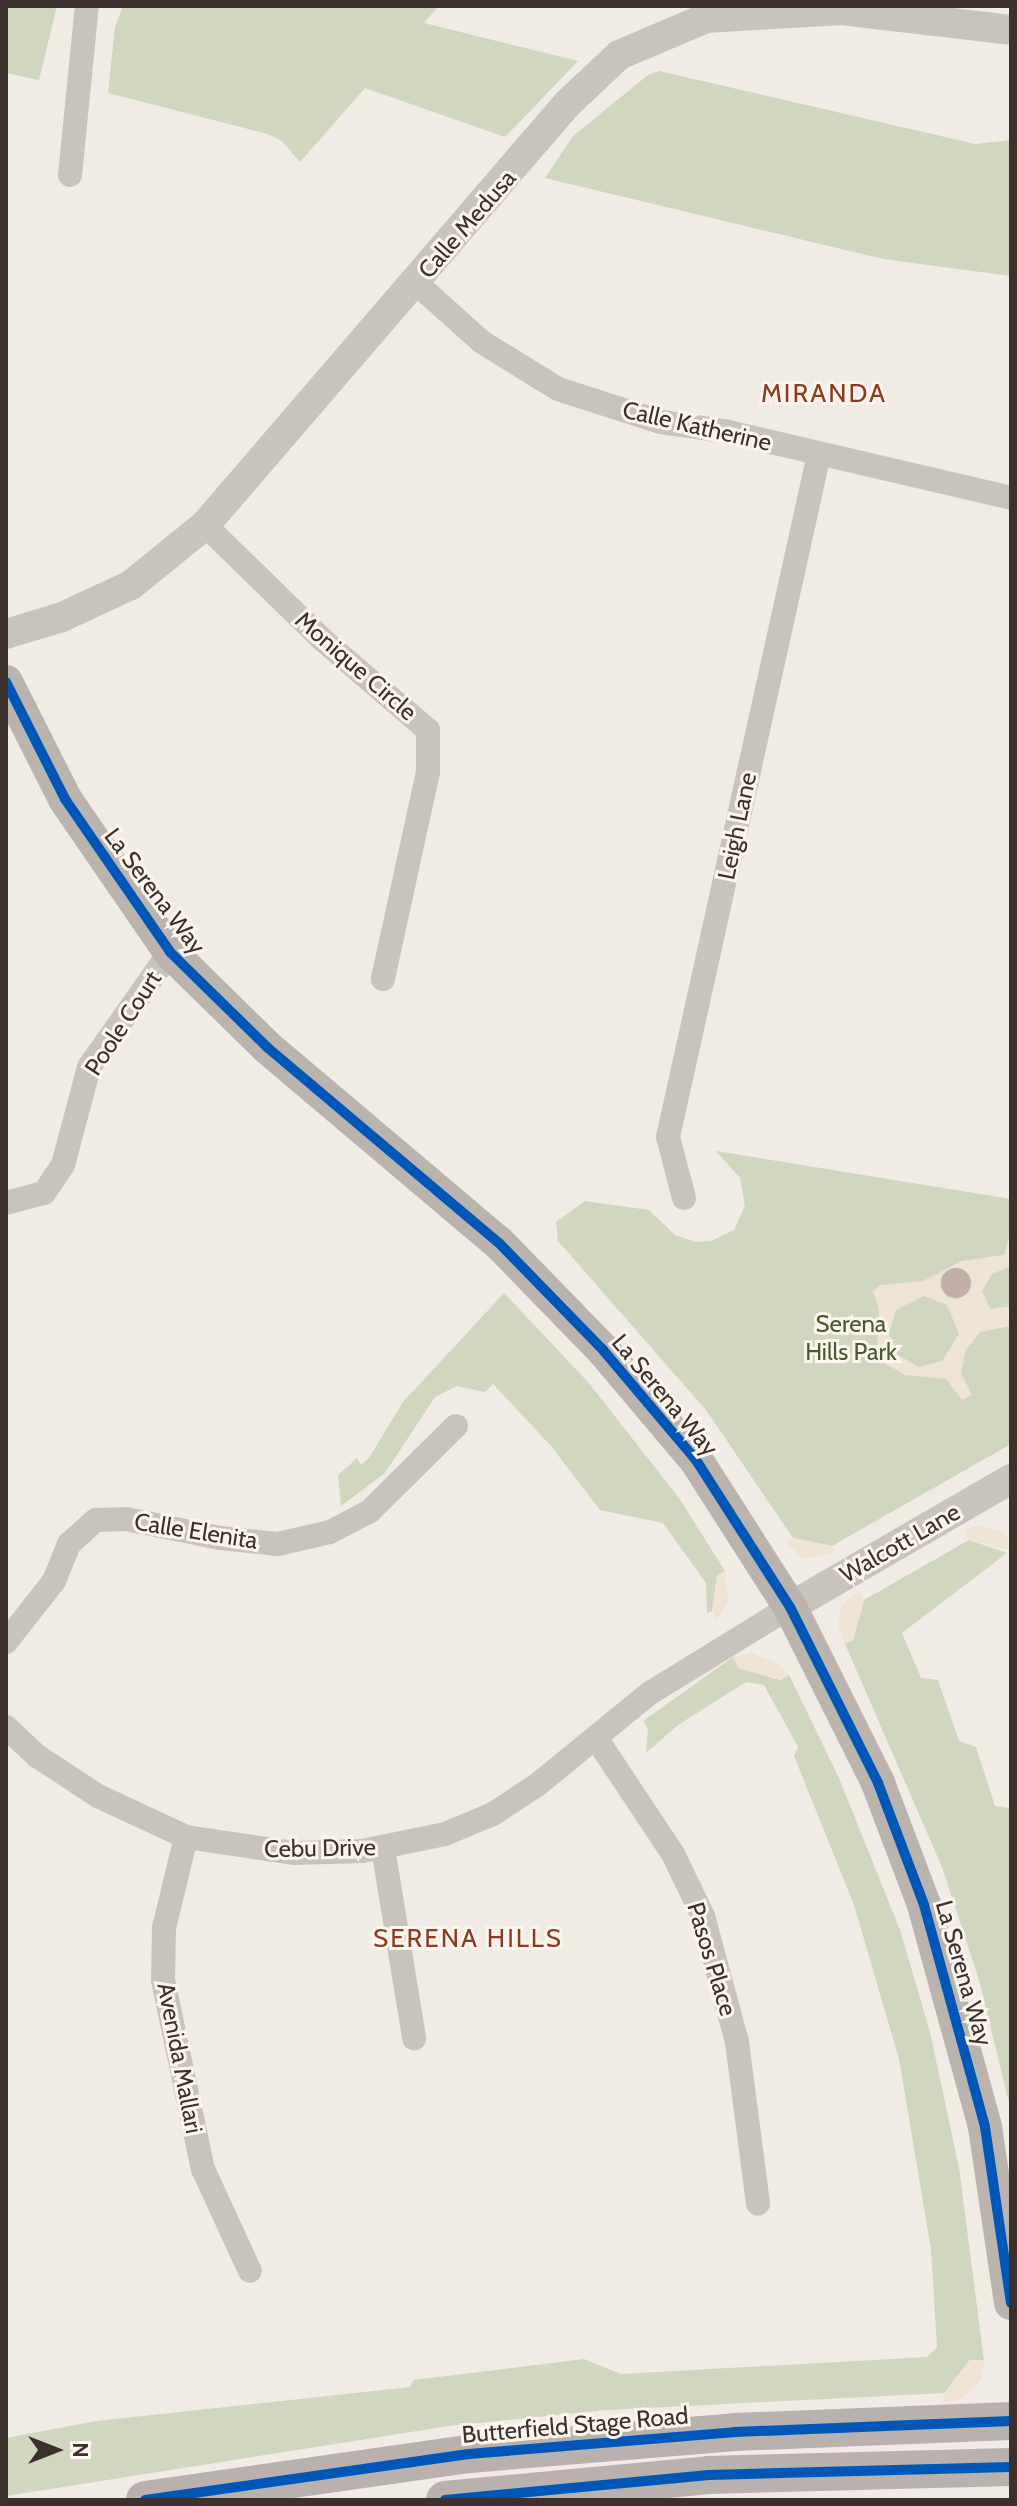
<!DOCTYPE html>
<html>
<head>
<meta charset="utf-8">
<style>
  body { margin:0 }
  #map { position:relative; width:1017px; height:2506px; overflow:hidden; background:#f0ebe5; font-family:Cabin,sans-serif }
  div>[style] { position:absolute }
  .green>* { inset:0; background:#d1d6bf }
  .plaza>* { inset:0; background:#eee3d5 }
  .building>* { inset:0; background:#c3afa7 }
  .round { border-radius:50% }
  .minor>* { height:24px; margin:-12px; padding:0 12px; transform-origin:12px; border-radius:12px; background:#c9c3be }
  .tertiary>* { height:30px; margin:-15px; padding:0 15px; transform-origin:15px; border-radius:15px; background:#c9c3be }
  .secondary>* { height:34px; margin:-17px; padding:0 17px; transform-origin:17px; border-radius:17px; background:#bab3ae }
  .primary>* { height:38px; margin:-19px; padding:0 19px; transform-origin:19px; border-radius:19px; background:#b8b1ad }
  .cycleway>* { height:10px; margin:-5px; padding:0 5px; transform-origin:5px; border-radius:5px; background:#0057b8 }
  span { translate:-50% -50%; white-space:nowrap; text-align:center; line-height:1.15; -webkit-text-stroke:6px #fbf5ee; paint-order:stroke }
  .street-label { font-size:24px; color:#3b302b }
  .park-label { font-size:24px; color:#4a5a2e }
  .neighbourhood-label { font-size:26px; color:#8c3b22; letter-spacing:2px }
  .frame { position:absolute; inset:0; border:8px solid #3b302b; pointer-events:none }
  .north { position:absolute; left:16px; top:2410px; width:80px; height:80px; -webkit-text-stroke:6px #fbf5ee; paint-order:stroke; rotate:90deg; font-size:22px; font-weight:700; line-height:32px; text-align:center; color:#3b302b }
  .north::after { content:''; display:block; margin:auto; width:28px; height:36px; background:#3b302b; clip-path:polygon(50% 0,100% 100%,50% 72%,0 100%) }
</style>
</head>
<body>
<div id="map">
  <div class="green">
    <div style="clip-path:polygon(6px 6px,57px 6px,39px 80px,6px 73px)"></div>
    <div style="clip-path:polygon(123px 6px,439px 6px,424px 23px,578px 61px,505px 137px,365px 88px,300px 162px,282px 141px,268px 134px,108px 93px,115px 27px)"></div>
    <div style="clip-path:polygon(659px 71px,975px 144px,1011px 140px,1011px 276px,883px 259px,545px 178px,573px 136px,648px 75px)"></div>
    <div style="clip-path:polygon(716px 1151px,1011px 1199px,1011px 1444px,832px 1546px,793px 1538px,706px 1410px,558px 1241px,556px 1222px,585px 1201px,649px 1210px,675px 1235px,696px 1242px,711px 1241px,734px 1230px,745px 1206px,740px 1178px)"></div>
    <div style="clip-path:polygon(504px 1293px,588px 1382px,679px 1498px,725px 1571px,717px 1576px,712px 1611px,707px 1613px,706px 1583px,663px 1523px,600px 1510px,551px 1446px,493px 1384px,485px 1392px,457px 1386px,435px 1397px,385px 1473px,341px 1506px,338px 1475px,357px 1458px,361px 1465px,369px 1458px,403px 1402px)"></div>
    <div style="clip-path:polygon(969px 1540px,1007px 1553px,902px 1633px,921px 1678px,938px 1680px,959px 1741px,976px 1747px,995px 1806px,1009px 1808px,1011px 1814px,1011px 2111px,979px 1980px,942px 1867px,845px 1644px,853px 1640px,864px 1600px)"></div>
    <div style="clip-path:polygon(733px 1657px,739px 1668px,780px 1680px,789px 1675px,839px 1778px,900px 1930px,930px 2032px,959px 2168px,984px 2360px,970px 2360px,944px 2393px,607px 2410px,449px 2426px,6px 2496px,6px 2438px,96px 2421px,410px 2387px,414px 2380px,584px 2359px,621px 2374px,927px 2357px,937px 2347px,931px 2249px,899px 2059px,854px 1905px,794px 1756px,798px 1747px,764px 1685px,746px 1682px,678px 1725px,646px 1753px,648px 1729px,643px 1721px)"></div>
  </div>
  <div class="plaza">
    <div style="clip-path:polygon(evenodd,1009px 1238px,1011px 1266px,992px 1274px,982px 1291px,990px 1309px,1011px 1306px,1011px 1326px,980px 1332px,966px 1350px,961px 1373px,972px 1395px,962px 1400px,946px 1379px,905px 1375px,886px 1364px,877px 1347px,879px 1308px,873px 1291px,881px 1285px,923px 1281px,962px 1261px,1004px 1255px,1009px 1238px,952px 1268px,964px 1270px,971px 1280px,969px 1292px,959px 1299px,947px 1297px,940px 1287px,942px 1275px,952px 1268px,1009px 1238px,924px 1296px,947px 1305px,959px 1334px,942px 1361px,919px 1367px,898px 1355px,889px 1333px,896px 1310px,924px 1296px)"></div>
    <div style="clip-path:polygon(979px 1525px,1006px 1534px,1011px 1551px,969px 1540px,964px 1530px)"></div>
    <div style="clip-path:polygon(793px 1538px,832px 1546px,836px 1553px,803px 1559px,786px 1542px)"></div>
    <div style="clip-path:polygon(725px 1571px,728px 1602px,717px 1620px,712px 1611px,717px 1576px)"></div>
    <div style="clip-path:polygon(859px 1590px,864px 1600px,853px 1640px,845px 1644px,838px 1625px,842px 1605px)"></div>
    <div style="clip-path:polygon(752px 1653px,779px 1664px,789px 1675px,780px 1680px,738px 1668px,733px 1657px)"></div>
    <div style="clip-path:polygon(971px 2360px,984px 2360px,981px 2380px,962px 2399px,943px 2402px,944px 2393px)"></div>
  </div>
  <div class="building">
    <div class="round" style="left:941px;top:1268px;width:30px;height:30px"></div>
  </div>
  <div class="minor">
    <div style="left:70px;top:175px;width:170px;rotate:-84.3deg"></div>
    <div style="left:416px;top:283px;width:89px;rotate:41.8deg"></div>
    <div style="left:482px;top:342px;width:89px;rotate:31.7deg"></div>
    <div style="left:558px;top:389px;width:108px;rotate:17.8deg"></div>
    <div style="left:661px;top:422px;width:64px;rotate:8.1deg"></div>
    <div style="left:724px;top:431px;width:295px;rotate:13.1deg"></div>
    <div style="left:205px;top:525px;width:166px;rotate:44.3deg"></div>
    <div style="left:324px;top:641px;width:137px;rotate:40.6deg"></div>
    <div style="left:428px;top:730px;width:42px;rotate:90deg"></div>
    <div style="left:428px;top:772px;width:212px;rotate:102.3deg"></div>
    <div style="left:684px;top:1198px;width:63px;rotate:-104.7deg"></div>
    <div style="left:668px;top:1137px;width:699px;rotate:-77.53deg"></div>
    <div style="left:6px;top:1203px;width:39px;rotate:-15deg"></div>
    <div style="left:44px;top:1193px;width:34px;rotate:-56deg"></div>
    <div style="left:63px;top:1165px;width:101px;rotate:-75.1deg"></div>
    <div style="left:89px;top:1067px;width:141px;rotate:-54.8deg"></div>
    <div style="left:6px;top:1642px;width:78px;rotate:-51.8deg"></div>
    <div style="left:54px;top:1581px;width:40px;rotate:-68deg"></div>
    <div style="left:69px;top:1544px;width:36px;rotate:-42deg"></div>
    <div style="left:96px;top:1520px;width:30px;rotate:-2deg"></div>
    <div style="left:126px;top:1519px;width:96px;rotate:11.4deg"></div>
    <div style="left:220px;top:1538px;width:58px;rotate:5.9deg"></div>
    <div style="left:278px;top:1544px;width:53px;rotate:-13deg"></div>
    <div style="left:330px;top:1532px;width:45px;rotate:-27.7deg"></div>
    <div style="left:370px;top:1511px;width:121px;rotate:-44.7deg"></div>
    <div style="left:6px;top:1727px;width:42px;rotate:43.1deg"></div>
    <div style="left:37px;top:1756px;width:73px;rotate:33.3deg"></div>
    <div style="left:98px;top:1796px;width:97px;rotate:25deg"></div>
    <div style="left:186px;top:1837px;width:110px;rotate:8.4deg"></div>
    <div style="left:295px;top:1853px;width:67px;rotate:-1.7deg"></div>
    <div style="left:362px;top:1851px;width:85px;rotate:-11.6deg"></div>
    <div style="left:445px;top:1834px;width:52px;rotate:-22.6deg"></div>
    <div style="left:493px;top:1814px;width:53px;rotate:-33.4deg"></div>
    <div style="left:537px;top:1785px;width:146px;rotate:-39.2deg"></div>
    <div style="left:650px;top:1693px;width:164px;rotate:-31.6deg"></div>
    <div style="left:596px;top:1738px;width:139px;rotate:56.4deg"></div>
    <div style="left:673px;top:1854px;width:69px;rotate:64.2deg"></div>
    <div style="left:703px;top:1916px;width:131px;rotate:74.9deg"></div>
    <div style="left:737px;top:2042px;width:163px;rotate:82.6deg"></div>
    <div style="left:186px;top:1837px;width:94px;rotate:103.6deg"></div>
    <div style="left:164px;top:1928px;width:52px;rotate:91.1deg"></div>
    <div style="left:163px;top:1980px;width:193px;rotate:78.1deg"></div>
    <div style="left:203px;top:2169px;width:112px;rotate:65.3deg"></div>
    <div style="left:383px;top:1848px;width:193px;rotate:80.7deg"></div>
  </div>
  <div class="tertiary">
    <div style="left:6px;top:634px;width:59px;rotate:-16.9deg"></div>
    <div style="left:62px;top:617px;width:76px;rotate:-24.9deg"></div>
    <div style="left:131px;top:585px;width:95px;rotate:-39deg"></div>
    <div style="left:205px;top:525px;width:555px;rotate:-49.31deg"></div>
    <div style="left:567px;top:104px;width:71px;rotate:-43.3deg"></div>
    <div style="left:619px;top:55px;width:95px;rotate:-23deg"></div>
    <div style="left:706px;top:18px;width:135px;rotate:-3.4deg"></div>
    <div style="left:841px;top:10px;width:171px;rotate:6.7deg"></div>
    <div style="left:790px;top:1607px;width:255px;rotate:-30.1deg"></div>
  </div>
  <div class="secondary">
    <div style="left:6px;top:682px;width:131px;rotate:63.2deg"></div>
    <div style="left:65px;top:799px;width:186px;rotate:55.5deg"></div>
    <div style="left:170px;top:952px;width:137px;rotate:44.4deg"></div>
    <div style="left:268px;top:1048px;width:302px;rotate:40.2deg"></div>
    <div style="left:499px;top:1243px;width:149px;rotate:45.8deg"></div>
    <div style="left:603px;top:1350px;width:144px;rotate:49.8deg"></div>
    <div style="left:696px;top:1460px;width:174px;rotate:57.4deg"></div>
    <div style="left:790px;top:1607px;width:197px;rotate:63.4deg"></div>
    <div style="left:878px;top:1783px;width:130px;rotate:69.3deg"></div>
    <div style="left:924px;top:1905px;width:230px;rotate:74.6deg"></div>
    <div style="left:985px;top:2127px;width:178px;rotate:81.6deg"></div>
  </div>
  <div class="primary">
    <div style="left:145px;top:2500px;width:327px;rotate:-8.1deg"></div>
    <div style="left:469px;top:2454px;width:267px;rotate:-4.7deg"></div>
    <div style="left:735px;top:2432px;width:276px;rotate:-2.3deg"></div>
    <div style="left:445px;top:2500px;width:265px;rotate:-5.4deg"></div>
    <div style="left:709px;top:2475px;width:302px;rotate:-1.5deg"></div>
  </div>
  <div class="cycleway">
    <div style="left:6px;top:682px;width:131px;rotate:63.2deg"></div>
    <div style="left:65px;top:799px;width:186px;rotate:55.5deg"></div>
    <div style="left:170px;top:952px;width:137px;rotate:44.4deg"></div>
    <div style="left:268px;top:1048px;width:302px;rotate:40.2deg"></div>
    <div style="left:499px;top:1243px;width:149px;rotate:45.8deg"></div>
    <div style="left:603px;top:1350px;width:144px;rotate:49.8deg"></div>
    <div style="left:696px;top:1460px;width:174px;rotate:57.4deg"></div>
    <div style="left:790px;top:1607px;width:197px;rotate:63.4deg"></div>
    <div style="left:878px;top:1783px;width:130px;rotate:69.3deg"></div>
    <div style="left:924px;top:1905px;width:230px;rotate:74.6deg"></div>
    <div style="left:985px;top:2127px;width:178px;rotate:81.6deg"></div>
    <div style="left:145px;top:2500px;width:327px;rotate:-8.1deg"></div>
    <div style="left:469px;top:2454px;width:267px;rotate:-4.7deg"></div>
    <div style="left:735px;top:2432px;width:276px;rotate:-2.3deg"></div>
    <div style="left:445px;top:2500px;width:265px;rotate:-5.4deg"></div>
    <div style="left:709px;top:2475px;width:302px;rotate:-1.5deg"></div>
  </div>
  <div class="street-label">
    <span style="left:467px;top:224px;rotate:-49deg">Calle Medusa</span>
    <span style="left:697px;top:426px;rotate:13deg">Calle Katherine</span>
    <span style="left:356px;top:666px;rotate:41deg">Monique Circle</span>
    <span style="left:737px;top:826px;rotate:-78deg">Leigh Lane</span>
    <span style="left:155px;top:891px;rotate:53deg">La Serena Way</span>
    <span style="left:123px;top:1023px;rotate:-57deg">Poole Court</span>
    <span style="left:665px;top:1395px;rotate:50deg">La Serena Way</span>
    <span style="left:196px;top:1531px;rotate:9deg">Calle Elenita</span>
    <span style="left:900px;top:1543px;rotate:-30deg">Walcott Lane</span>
    <span style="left:320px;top:1848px;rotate:-1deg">Cebu Drive</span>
    <span style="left:712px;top:1959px;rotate:73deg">Pasos Place</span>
    <span style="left:964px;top:1973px;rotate:74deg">La Serena Way</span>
    <span style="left:180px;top:2058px;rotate:79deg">Avenida Mallari</span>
    <span style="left:575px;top:2425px;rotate:-5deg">Butterfield Stage Road</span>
  </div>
  <div class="park-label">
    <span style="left:851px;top:1338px">Serena<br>Hills Park</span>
  </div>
  <div class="neighbourhood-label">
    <span style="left:824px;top:394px">MIRANDA</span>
    <span style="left:468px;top:1939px">SERENA HILLS</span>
  </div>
  <div class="frame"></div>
  <div class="north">N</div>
</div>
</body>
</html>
